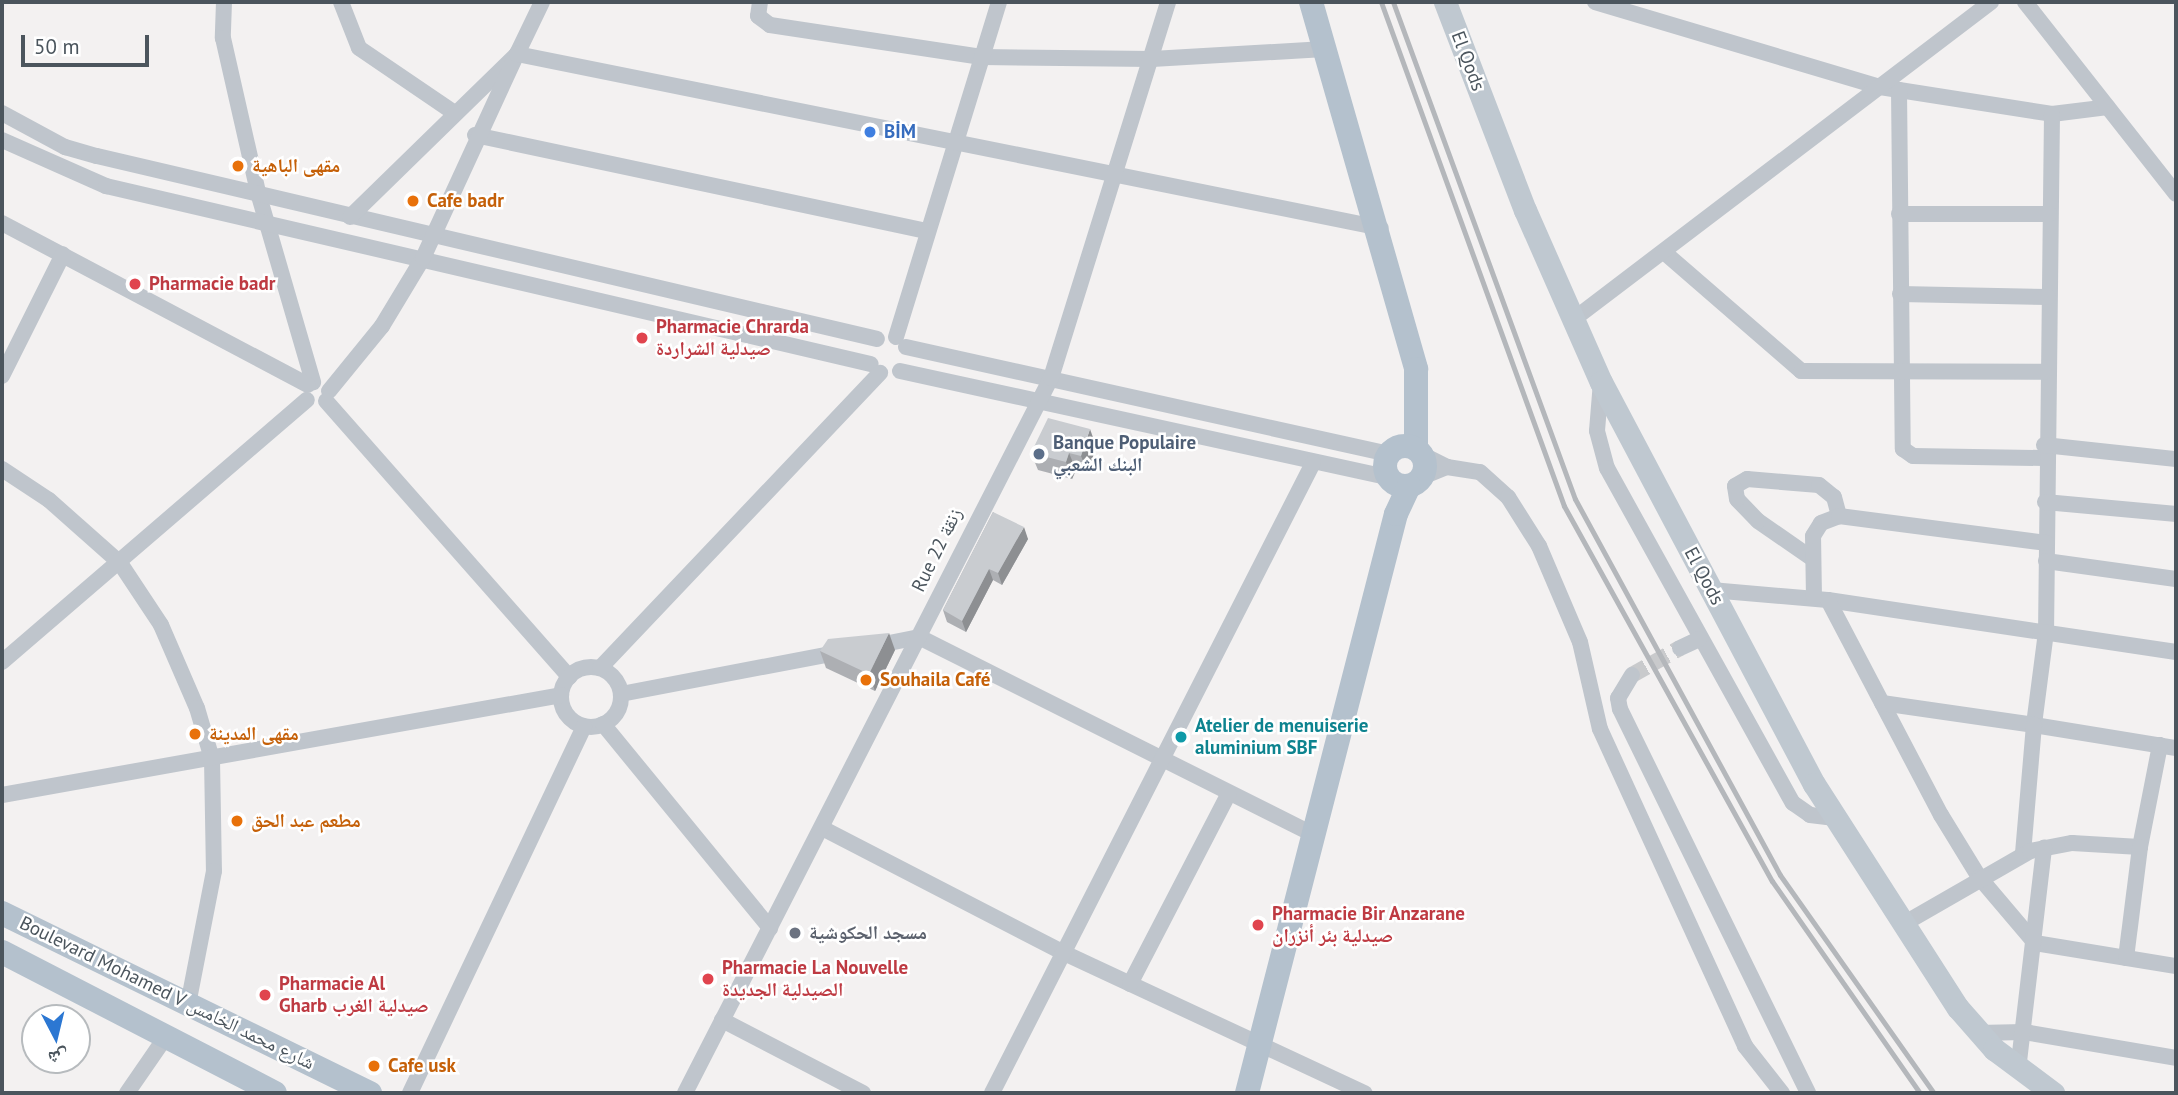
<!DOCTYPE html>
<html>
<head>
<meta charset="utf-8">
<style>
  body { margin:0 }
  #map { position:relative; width:2178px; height:1095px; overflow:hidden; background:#f3f1f1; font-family:"PT Sans","Noto Naskh Arabic",sans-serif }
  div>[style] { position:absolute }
  .street-tunnel>* { height:16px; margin-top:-8px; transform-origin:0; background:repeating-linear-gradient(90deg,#c9cacc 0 16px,transparent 0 24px) }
  .street>* { height:16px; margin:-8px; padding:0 8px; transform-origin:8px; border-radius:8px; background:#bfc5cc }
  .street>.ring { margin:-8px; padding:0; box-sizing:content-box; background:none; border:16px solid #bfc5cc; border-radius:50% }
  .secondary>* { height:23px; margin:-11.5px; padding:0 11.5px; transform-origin:11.5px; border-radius:11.5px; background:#bfc8d0 }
  .primary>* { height:24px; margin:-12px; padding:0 12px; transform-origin:12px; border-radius:12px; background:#b4c1cd }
  .primary>.ring { margin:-12px; padding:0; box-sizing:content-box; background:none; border:24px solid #b4c1cd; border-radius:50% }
  .rail>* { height:5px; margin:-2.5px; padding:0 2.5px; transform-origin:2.5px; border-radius:2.5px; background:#b4b7bb }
  .wall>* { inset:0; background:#adafb3 }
  .shaded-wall>* { inset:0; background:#8d8f92 }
  .building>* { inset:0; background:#c9ccd0 }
  .dots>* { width:19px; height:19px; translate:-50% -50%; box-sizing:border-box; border:4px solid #fff; border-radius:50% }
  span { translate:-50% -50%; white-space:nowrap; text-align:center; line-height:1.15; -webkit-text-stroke:5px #fff; paint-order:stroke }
  .street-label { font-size:19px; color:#4b555d }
  .shop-label { font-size:19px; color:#366cbe; font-weight:700 }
  .left { translate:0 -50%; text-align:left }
  .food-label { font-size:19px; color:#c56008; font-weight:700 }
  .health-label { font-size:19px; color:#be3a42; font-weight:700 }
  .service-label { font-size:19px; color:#4e5e75; font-weight:700 }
  .culture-label { font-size:19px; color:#0d838f; font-weight:700 }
  .worship-label { font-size:19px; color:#5b616d; font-weight:700 }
  .frame { position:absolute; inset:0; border:4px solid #4b555d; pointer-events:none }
  .north { position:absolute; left:21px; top:1004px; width:70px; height:70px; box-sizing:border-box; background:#fff; border:2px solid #b7bbbe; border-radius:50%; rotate:173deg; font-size:19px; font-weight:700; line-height:28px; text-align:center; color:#4b555d }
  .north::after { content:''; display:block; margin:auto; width:24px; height:32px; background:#2c77d2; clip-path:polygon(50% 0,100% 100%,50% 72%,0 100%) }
  .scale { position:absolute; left:21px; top:35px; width:128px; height:32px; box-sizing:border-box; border:4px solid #4b555d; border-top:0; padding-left:9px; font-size:21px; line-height:24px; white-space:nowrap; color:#4b555d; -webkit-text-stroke:5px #fff; paint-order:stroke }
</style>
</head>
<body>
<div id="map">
  <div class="street-tunnel">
    <div style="left:1632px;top:675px;width:55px;rotate:-29.4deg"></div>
  </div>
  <div class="street">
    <div style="left:224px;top:2px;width:36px;rotate:92deg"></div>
    <div style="left:223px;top:38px;width:162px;rotate:77.2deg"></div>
    <div style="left:259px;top:196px;width:194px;rotate:73.8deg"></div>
    <div style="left:341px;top:2px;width:49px;rotate:68.6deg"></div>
    <div style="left:359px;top:48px;width:114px;rotate:34.2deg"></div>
    <div style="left:760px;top:2px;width:14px;rotate:98deg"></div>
    <div style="left:758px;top:16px;width:15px;rotate:37deg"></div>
    <div style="left:770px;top:25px;width:214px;rotate:8.6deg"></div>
    <div style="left:982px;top:57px;width:170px;rotate:0.7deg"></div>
    <div style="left:1152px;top:59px;width:173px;rotate:-3.3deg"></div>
    <div style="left:1595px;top:2px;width:297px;rotate:16.6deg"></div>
    <div style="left:1880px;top:87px;width:174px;rotate:8.9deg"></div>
    <div style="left:2052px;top:114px;width:56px;rotate:-7.1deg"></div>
    <div style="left:2025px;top:2px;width:244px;rotate:51.8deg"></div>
    <div style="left:1899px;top:90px;width:359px;rotate:89.4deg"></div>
    <div style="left:1903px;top:449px;width:12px;rotate:35deg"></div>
    <div style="left:1913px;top:456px;width:131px;rotate:0.9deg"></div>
    <div style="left:2px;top:113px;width:72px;rotate:28.4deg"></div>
    <div style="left:65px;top:147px;width:33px;rotate:16deg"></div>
    <div style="left:97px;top:156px;width:801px;rotate:13.2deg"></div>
    <div style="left:2052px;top:114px;width:518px;rotate:90.66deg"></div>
    <div style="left:2046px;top:632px;width:94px;rotate:97.4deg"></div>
    <div style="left:2034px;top:725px;width:144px;rotate:9.2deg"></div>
    <div style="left:475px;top:135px;width:462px;rotate:12deg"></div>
    <div style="left:2px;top:140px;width:114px;rotate:23.9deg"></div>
    <div style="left:106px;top:186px;width:785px;rotate:13.1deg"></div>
    <div style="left:1899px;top:214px;width:150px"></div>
    <div style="left:350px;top:217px;width:233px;rotate:-44.3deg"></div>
    <div style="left:517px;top:54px;width:58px;rotate:-64.3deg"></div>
    <div style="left:2px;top:223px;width:346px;rotate:27.9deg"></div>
    <div style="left:1665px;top:253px;width:180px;rotate:40.9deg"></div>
    <div style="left:1801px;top:371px;width:243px;rotate:0.2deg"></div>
    <div style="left:1900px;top:294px;width:148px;rotate:1.2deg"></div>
    <div style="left:1574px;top:319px;width:524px;rotate:-37.24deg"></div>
    <div style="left:896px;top:337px;width:350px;rotate:-72.9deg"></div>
    <div style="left:906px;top:347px;width:494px;rotate:12.5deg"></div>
    <div style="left:900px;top:371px;width:499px;rotate:12.3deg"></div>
    <div style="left:2px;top:376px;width:136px;rotate:-63.4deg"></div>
    <div style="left:1601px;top:382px;width:49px;rotate:94.7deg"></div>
    <div style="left:1597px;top:431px;width:38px;rotate:75deg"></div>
    <div style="left:1607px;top:468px;width:383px;rotate:61deg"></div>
    <div style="left:1793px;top:803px;width:21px;rotate:35deg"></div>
    <div style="left:1810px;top:815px;width:23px;rotate:7deg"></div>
    <div style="left:329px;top:391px;width:84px;rotate:-50.8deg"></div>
    <div style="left:382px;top:326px;width:79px;rotate:-58.9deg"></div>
    <div style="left:423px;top:258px;width:225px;rotate:-65.3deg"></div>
    <div style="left:517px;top:54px;width:881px;rotate:11.39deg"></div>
    <div style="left:326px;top:401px;width:368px;rotate:48.6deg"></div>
    <div style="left:2044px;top:445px;width:133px;rotate:6.1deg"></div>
    <div style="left:1447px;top:467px;width:33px;rotate:9deg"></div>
    <div style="left:1480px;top:472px;width:38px;rotate:42deg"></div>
    <div style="left:1508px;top:497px;width:58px;rotate:57.7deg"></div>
    <div style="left:1539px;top:546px;width:104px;rotate:66.9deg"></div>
    <div style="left:1580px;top:642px;width:89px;rotate:77.1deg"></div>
    <div style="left:1600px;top:729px;width:349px;rotate:65.4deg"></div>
    <div style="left:1745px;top:1046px;width:60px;rotate:51.8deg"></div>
    <div style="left:2px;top:469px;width:56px;rotate:33.4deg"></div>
    <div style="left:49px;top:500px;width:95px;rotate:41.6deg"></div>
    <div style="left:120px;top:563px;width:74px;rotate:56.5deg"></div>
    <div style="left:161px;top:625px;width:90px;rotate:66.6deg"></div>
    <div style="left:197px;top:708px;width:53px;rotate:73.6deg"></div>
    <div style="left:212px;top:759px;width:112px;rotate:89deg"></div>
    <div style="left:214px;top:871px;width:131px;rotate:101deg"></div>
    <div style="left:1422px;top:477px;width:27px;rotate:-22deg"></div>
    <div style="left:1447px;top:467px;width:28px;rotate:-153deg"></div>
    <div style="left:2045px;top:502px;width:132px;rotate:5.2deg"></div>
    <div style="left:1810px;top:557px;width:63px;rotate:-145.3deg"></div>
    <div style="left:1758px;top:521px;width:30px;rotate:-134deg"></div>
    <div style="left:1737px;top:499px;width:13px;rotate:-99deg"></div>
    <div style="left:1735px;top:486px;width:14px;rotate:-30deg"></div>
    <div style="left:1747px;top:479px;width:72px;rotate:4.8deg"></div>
    <div style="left:1819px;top:485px;width:19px;rotate:39deg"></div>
    <div style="left:1834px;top:497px;width:20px;rotate:75deg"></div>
    <div style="left:2046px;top:561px;width:131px;rotate:7.9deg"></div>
    <div style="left:1711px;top:590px;width:117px;rotate:4.9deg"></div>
    <div style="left:1828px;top:600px;width:352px;rotate:8.5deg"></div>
    <div style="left:1814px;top:598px;width:62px;rotate:-90.9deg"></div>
    <div style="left:1813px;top:536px;width:15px;rotate:-58deg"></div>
    <div style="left:1821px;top:523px;width:19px;rotate:-21deg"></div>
    <div style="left:1839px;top:516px;width:209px;rotate:7.4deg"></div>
    <div style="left:1828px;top:600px;width:243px;rotate:62.3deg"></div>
    <div style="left:1941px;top:815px;width:73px;rotate:58.5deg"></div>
    <div style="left:1979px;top:877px;width:87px;rotate:49.7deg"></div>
    <div style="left:2035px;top:943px;width:143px;rotate:9.3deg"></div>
    <div style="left:874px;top:646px;width:46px;rotate:-11.3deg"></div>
    <div style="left:919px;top:637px;width:438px;rotate:26.6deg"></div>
    <div style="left:1680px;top:648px;width:21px;rotate:-25deg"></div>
    <div style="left:2px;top:662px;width:402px;rotate:-40.7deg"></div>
    <div class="ring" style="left:561px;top:667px;width:44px;height:44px"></div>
    <div style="left:600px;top:668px;width:407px;rotate:-46.5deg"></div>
    <div style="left:1632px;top:675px;width:27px;rotate:121deg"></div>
    <div style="left:1618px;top:698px;width:11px;rotate:80deg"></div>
    <div style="left:1620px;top:709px;width:428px;rotate:63.9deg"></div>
    <div style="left:621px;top:694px;width:225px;rotate:-10.8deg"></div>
    <div style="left:1882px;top:703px;width:154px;rotate:8.2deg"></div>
    <div style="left:2034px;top:725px;width:129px;rotate:94.9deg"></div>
    <div style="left:603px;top:724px;width:264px;rotate:50.7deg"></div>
    <div style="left:2px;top:795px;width:568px;rotate:-10.14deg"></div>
    <div style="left:822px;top:828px;width:270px;rotate:27.3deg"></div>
    <div style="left:1062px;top:952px;width:334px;rotate:25deg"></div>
    <div style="left:1905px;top:923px;width:144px;rotate:-29.9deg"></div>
    <div style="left:2030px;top:851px;width:43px;rotate:-10.8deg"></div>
    <div style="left:2072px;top:843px;width:68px;rotate:3.4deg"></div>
    <div style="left:2140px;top:847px;width:104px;rotate:-78.9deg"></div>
    <div style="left:2126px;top:958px;width:112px;rotate:-82.8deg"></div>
    <div style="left:1130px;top:984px;width:215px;rotate:-62.6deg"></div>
    <div style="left:722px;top:1020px;width:159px;rotate:27.4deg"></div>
    <div style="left:1978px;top:1033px;width:46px;rotate:-1.2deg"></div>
    <div style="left:2024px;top:1032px;width:154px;rotate:9.7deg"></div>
    <div style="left:2018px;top:1070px;width:224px;rotate:-83.3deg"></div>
    <div style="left:127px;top:1093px;width:67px;rotate:-55.4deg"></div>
    <div style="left:410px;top:1093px;width:406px;rotate:-64.6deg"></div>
    <div style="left:685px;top:1093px;width:803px;rotate:-62.89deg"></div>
    <div style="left:1051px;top:378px;width:394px;rotate:-72.7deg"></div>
    <div style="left:992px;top:1093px;width:707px;rotate:-63deg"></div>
  </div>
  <div class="secondary">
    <div style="left:1445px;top:2px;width:223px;rotate:69deg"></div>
    <div style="left:1525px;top:210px;width:188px;rotate:66.2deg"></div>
    <div style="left:1601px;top:382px;width:455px;rotate:62.1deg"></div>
    <div style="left:1814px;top:784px;width:266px;rotate:57.3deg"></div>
    <div style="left:1958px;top:1008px;width:55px;rotate:48.7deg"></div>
    <div style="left:1994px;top:1049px;width:74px;rotate:36.7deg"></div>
  </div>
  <div class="primary">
    <div style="left:1311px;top:2px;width:382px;rotate:74deg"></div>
    <div style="left:1416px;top:369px;width:80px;rotate:90deg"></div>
    <div class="ring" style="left:1385px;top:446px;width:16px;height:16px"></div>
    <div style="left:2px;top:913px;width:410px;rotate:26.1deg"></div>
    <div style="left:2px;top:952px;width:307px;rotate:27.3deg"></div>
    <div style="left:1247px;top:1093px;width:598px;rotate:-75.57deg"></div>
    <div style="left:1396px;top:514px;width:31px;rotate:-65deg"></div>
  </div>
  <div class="rail">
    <div style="left:1381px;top:2px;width:536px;rotate:70.04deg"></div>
    <div style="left:1564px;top:506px;width:429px;rotate:61deg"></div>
    <div style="left:1772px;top:881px;width:259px;rotate:55.1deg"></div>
    <div style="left:1393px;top:2px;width:529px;rotate:69.89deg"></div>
    <div style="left:1575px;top:499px;width:428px;rotate:61.4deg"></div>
    <div style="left:1780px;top:875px;width:267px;rotate:54.8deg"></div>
  </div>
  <div class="wall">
    <div style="clip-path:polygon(1096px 446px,1088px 473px,1076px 470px,1072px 479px,1038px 470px,1031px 453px)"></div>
    <div style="clip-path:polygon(993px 512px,1028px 539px,1002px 585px,993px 580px,966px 632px,947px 622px,943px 610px)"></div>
    <div style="clip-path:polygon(895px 650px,875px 691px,826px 668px,820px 651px)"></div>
  </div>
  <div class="shaded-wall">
    <div style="clip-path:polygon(1090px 429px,1096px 446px,1088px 473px,1081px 456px)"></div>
    <div style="clip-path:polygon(1069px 453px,1076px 470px,1072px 479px,1066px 462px)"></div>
    <div style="clip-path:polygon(1024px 527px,1028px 539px,1002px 585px,998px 573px)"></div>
    <div style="clip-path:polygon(989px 569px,993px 580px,966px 632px,962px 621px)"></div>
    <div style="clip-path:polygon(889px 633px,895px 650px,875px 691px,869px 674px)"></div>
  </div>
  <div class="building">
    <div style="clip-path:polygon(1048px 418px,1090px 429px,1081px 456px,1069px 453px,1066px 462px,1031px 453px)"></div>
    <div style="clip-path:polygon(993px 512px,1024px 527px,998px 573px,989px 569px,962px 621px,943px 610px)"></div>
    <div style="clip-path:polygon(889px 633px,869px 674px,820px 651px,828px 639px)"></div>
  </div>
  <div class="dots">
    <div style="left:870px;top:132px;background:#3f7fe0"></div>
    <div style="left:238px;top:166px;background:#e8710a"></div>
    <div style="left:413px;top:201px;background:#e8710a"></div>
    <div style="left:135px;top:284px;background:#e0444e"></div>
    <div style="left:642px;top:338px;background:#e0444e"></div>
    <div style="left:1039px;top:454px;background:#5c6f8a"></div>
    <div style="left:866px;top:680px;background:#e8710a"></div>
    <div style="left:195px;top:734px;background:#e8710a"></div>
    <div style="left:1181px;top:737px;background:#0f9aa8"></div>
    <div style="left:237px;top:821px;background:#e8710a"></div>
    <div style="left:1258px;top:925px;background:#e0444e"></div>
    <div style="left:795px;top:933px;background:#6b7280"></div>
    <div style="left:708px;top:979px;background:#e0444e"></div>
    <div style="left:265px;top:995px;background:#e0444e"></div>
    <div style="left:374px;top:1066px;background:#e8710a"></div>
  </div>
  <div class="street-label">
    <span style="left:1468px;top:61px;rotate:69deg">El Qods</span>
    <span style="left:937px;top:550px;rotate:-64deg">Rue 22 زنقة</span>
    <span style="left:1704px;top:576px;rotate:62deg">El Qods</span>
    <span style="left:167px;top:993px;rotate:26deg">Boulevard Mohamed V شارع محمد الخامس</span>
  </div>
  <div class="shop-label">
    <span class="left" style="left:884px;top:132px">BİM</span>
  </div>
  <div class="food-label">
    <span class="left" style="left:252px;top:166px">مقهى الباهية</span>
    <span class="left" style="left:427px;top:201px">Cafe badr</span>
    <span class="left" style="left:880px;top:680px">Souhaila Café</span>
    <span class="left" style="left:209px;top:734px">مقهى المدينة</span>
    <span class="left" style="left:251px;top:821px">مطعم عبد الحق</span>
    <span class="left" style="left:388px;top:1066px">Cafe usk</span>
  </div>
  <div class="health-label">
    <span class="left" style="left:149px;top:284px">Pharmacie badr</span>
    <span class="left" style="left:656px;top:338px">Pharmacie Chrarda<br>صيدلية الشراردة</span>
    <span class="left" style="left:1272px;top:925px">Pharmacie Bir Anzarane<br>صيدلية بئر أنزران</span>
    <span class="left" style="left:722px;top:979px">Pharmacie La Nouvelle<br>الصيدلية الجديدة</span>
    <span class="left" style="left:279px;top:995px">Pharmacie Al<br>Gharb صيدلية الغرب</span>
  </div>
  <div class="service-label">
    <span class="left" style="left:1053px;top:454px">Banque Populaire<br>البنك الشعبي</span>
  </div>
  <div class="culture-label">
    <span class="left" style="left:1195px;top:737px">Atelier de menuiserie<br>aluminium SBF</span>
  </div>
  <div class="worship-label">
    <span class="left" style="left:809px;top:933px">مسجد الحكوشية</span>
  </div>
  <div class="frame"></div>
  <div class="north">ش</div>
  <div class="scale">50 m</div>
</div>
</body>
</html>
